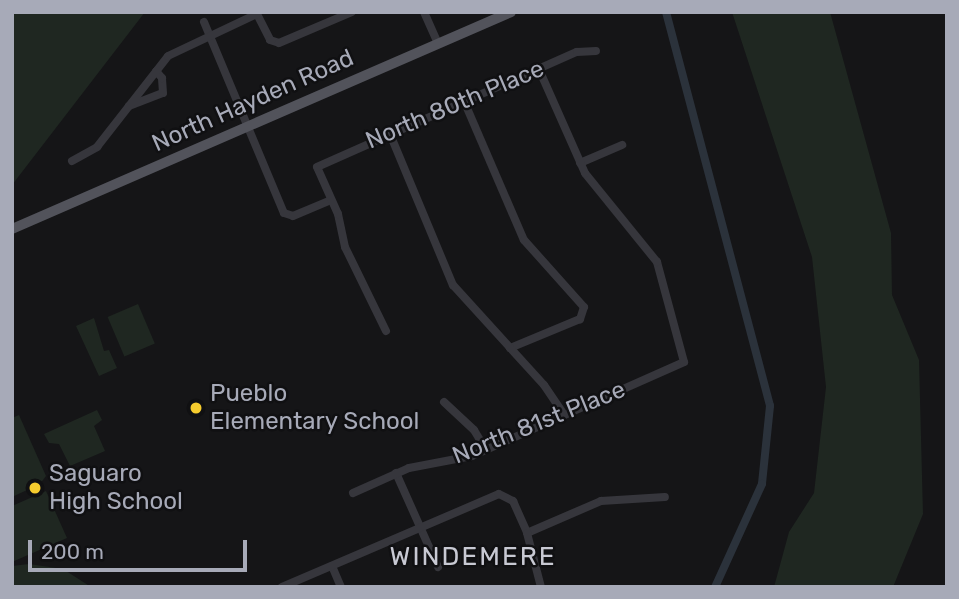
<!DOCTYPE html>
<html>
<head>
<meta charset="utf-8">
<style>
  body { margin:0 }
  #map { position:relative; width:959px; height:599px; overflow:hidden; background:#151517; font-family:Rubik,sans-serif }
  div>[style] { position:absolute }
  .green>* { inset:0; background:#1f2721; transform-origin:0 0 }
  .canal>* { height:8px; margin:-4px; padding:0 4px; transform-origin:4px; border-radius:4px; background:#2b323b }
  .minor>* { height:8px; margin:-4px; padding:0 4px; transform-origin:4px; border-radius:4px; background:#36363c }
  .major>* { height:10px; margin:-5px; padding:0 5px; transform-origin:5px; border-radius:5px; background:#52535b }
  .dots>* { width:19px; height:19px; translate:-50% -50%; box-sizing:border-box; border:4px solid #101012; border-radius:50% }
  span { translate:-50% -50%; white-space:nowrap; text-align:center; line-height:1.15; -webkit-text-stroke:5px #101012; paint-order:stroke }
  .street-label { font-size:24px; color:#a7aab8 }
  .poi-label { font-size:24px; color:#a7aab8 }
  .left { translate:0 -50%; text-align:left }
  .neighbourhood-label { font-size:26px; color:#c8c9d3; letter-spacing:2px }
  .frame { position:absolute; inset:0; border:14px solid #a7aab8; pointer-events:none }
  .scale { position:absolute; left:28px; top:540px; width:219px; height:32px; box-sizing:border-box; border:4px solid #a7aab8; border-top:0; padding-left:9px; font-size:21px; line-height:24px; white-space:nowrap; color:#a7aab8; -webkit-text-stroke:5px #101012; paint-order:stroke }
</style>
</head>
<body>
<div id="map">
  <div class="green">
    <div style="clip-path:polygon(12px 12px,145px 12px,12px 185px)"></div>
    <div style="clip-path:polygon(732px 12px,830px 12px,891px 233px,892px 295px,919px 360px,923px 514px,893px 587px,774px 587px,789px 532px,814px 493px,826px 387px,812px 257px)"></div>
    <div style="left:138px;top:304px;width:43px;height:33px;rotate:67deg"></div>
    <div style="clip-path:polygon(94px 318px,104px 351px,109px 350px,117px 368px,99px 376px,76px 326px)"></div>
    <div style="clip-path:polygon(97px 410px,102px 420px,94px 426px,105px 451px,70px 466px,59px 444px,49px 443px,44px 434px)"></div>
    <div style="clip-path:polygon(19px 415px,46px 476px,40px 484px,12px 497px,12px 418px)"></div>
    <div style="clip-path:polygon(46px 491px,67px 538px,12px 562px,12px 506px)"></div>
    <div style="clip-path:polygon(29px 564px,63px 569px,91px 587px,12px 587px,12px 566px)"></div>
  </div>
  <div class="canal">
    <div style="left:666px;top:12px;width:407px;rotate:75.2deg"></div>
    <div style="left:770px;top:406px;width:78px;rotate:95.9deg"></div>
    <div style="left:762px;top:484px;width:113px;rotate:114.5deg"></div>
  </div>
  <div class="minor">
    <div style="left:256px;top:12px;width:31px;rotate:63deg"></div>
    <div style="left:270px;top:40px;width:9px;rotate:18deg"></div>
    <div style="left:279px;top:43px;width:79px;rotate:-23deg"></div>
    <div style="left:424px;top:12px;width:34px;rotate:66deg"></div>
    <div style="left:204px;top:22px;width:207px;rotate:67.3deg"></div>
    <div style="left:284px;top:213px;width:9px;rotate:18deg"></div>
    <div style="left:293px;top:216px;width:41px;rotate:-22.8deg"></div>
    <div style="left:464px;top:101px;width:151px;rotate:66.7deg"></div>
    <div style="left:524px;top:240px;width:90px;rotate:48.2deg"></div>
    <div style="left:584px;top:307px;width:13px;rotate:108deg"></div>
    <div style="left:580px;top:319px;width:76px;rotate:157.5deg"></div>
    <div style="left:129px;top:106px;width:36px;rotate:-21deg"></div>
    <div style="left:163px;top:93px;width:15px;rotate:-94deg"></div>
    <div style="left:162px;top:78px;width:9px;rotate:-131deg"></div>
    <div style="left:390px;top:134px;width:164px;rotate:67.4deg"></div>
    <div style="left:453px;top:285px;width:135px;rotate:47.7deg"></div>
    <div style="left:544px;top:385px;width:36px;rotate:56deg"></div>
    <div style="left:72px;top:161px;width:29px;rotate:-29deg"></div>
    <div style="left:97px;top:147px;width:115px;rotate:-52deg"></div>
    <div style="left:168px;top:56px;width:98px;rotate:-25.3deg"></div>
    <div style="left:580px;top:163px;width:46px;rotate:-23.2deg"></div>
    <div style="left:386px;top:331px;width:93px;rotate:-116deg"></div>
    <div style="left:345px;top:247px;width:34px;rotate:-102deg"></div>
    <div style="left:338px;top:214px;width:51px;rotate:-114.1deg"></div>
    <div style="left:317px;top:167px;width:284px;rotate:-23.9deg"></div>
    <div style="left:577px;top:52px;width:19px;rotate:-3deg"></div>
    <div style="left:444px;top:402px;width:41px;rotate:43deg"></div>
    <div style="left:474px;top:430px;width:23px;rotate:59deg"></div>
    <div style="left:396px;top:473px;width:103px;rotate:65.9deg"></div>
    <div style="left:353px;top:493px;width:61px;rotate:-24.1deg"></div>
    <div style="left:409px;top:468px;width:64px;rotate:-10.8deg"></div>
    <div style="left:472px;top:456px;width:232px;rotate:-23.9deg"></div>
    <div style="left:684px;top:362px;width:104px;rotate:-105.1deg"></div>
    <div style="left:657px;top:262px;width:114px;rotate:-129deg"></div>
    <div style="left:585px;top:173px;width:114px;rotate:-113.9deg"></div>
    <div style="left:527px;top:533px;width:81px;rotate:-23.4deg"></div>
    <div style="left:601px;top:501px;width:64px;rotate:-3.6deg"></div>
    <div style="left:332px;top:566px;width:23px;rotate:67deg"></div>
    <div style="left:282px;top:587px;width:236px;rotate:-23.2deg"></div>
    <div style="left:499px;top:494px;width:16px;rotate:27deg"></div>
    <div style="left:513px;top:501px;width:35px;rotate:66deg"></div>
    <div style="left:527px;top:533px;width:56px;rotate:75.5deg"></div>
  </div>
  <div class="major">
    <div style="left:12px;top:229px;width:544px;rotate:-23.5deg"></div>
  </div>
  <div class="dots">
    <div style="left:196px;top:408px;background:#f6cc2e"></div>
    <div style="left:35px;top:488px;background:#f6cc2e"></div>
  </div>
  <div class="street-label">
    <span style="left:253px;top:101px;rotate:-24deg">North Hayden Road</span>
    <span style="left:455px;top:105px;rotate:-23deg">North 80th Place</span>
    <span style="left:539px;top:423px;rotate:-22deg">North 81st Place</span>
  </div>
  <div class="poi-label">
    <span class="left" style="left:210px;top:408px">Pueblo<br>Elementary School</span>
    <span class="left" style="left:49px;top:488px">Saguaro<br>High School</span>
  </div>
  <div class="neighbourhood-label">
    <span style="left:473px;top:557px">WINDEMERE</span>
  </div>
  <div class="frame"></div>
  <div class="scale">200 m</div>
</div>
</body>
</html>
